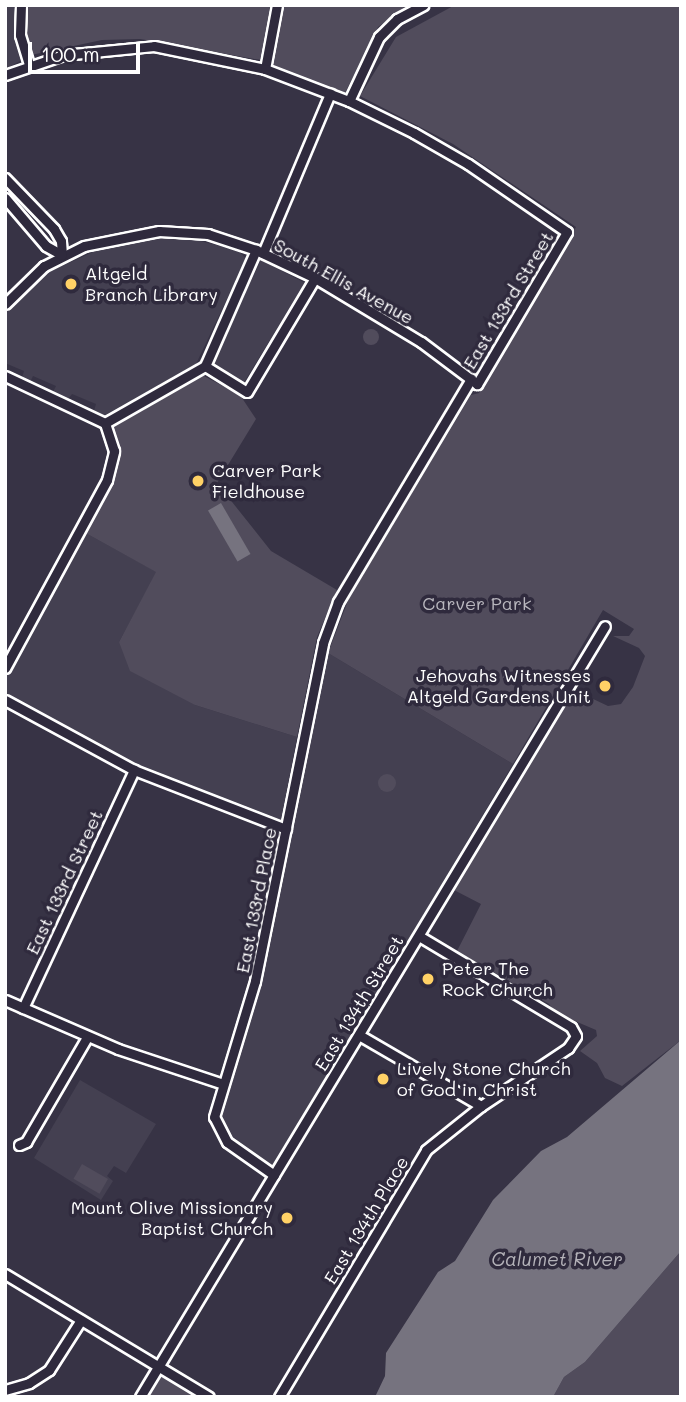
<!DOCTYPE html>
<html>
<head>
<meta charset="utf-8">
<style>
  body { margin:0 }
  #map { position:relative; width:686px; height:1402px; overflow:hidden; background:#373345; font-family:Mali,sans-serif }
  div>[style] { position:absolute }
  .built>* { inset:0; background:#444051 }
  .green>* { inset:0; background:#514c5c; transform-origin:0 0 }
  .round { border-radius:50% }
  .water>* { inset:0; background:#76737f; transform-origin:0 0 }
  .roads { filter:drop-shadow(2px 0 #fff) drop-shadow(-2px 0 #fff) drop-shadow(0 2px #fff) drop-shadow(0 -2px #fff) }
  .minor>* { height:9px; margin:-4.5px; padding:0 4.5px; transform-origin:4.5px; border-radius:4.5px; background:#2f2a3d }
  .dots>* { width:19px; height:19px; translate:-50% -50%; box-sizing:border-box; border:4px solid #2f2a3d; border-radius:50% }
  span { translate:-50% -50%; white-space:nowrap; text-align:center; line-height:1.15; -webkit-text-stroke:7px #2f2a3d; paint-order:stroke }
  .poi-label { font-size:18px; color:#fff }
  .left { translate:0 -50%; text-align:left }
  .right { translate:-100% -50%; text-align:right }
  .street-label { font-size:18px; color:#fff }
  .park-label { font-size:18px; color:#b9b7be }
  .water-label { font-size:19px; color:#b4b2b9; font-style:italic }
  .frame { position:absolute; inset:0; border:7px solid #fff; pointer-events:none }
  .scale { position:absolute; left:28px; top:42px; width:112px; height:32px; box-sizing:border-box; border:4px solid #fff; border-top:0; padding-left:9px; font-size:21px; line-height:24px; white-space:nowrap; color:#fff; -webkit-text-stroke:5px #2f2a3d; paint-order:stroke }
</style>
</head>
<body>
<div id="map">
  <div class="built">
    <div style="clip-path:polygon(5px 5px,16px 5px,15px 30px,22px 60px,5px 69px)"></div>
    <div style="clip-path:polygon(183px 237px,238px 250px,246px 259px,196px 364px,105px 415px,94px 411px,96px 404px,72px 394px,68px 399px,53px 392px,56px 386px,33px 376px,30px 382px,22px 378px,24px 371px,5px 363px,5px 313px,49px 272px,115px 242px)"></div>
    <div style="clip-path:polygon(261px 260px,305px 283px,243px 384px,212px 363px)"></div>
    <div style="clip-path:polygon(82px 531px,157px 572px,119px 642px,195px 705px,297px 737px,281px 820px,201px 793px,137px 766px,5px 695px,5px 673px)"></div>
    <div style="clip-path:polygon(328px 653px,513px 764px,274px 1167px,228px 1133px,221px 1110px,271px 932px)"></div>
    <div style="clip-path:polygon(80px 1080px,156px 1124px,126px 1173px,114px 1166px,107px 1176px,113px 1181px,101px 1200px,34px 1158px)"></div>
  </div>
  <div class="green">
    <div style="clip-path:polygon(26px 5px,271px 5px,261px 60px,140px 39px,102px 40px,31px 55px,25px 39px)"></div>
    <div style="clip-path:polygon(281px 5px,407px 5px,378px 27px,344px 95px,270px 66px)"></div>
    <div style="clip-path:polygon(455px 5px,681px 5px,681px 1040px,622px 1086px,605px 1078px,597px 1063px,580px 1051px,597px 1036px,596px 1030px,556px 1013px,549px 1004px,457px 951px,481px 904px,452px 889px,563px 695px,572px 689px,608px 706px,621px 704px,633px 687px,645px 656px,639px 648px,613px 636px,629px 636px,634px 629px,603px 610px,513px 764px,328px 653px,349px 598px,471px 395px,479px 393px,576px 227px,453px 144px,360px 96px,396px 37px)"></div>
    <div class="round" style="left:363px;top:329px;width:16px;height:16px"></div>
    <div style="clip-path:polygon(202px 375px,240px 395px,256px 419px,217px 483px,271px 551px,337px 590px,317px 637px,297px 737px,195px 705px,130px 671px,119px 642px,156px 572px,82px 531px,114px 469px,113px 424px)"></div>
    <div class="round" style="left:378px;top:774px;width:18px;height:18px"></div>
    <div style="left:82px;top:1164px;width:30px;height:17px;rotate:30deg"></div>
    <div style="clip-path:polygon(681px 1251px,681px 1397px,553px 1397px,564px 1377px,585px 1362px)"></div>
    <div style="clip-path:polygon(160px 1373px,165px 1374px,200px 1397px,142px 1397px)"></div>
  </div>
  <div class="water">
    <div style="left:221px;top:503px;width:59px;height:15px;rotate:60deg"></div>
    <div style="clip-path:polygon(681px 1040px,681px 1251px,585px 1362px,564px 1377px,553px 1397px,375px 1397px,385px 1376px,386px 1353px,438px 1272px,455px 1261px,493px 1200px,541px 1151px,567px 1137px)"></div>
  </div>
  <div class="roads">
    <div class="minor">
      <div style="left:21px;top:5px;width:30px;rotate:92deg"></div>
      <div style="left:20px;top:35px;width:31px;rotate:73deg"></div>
      <div style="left:265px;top:69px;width:65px;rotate:-79.4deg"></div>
      <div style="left:5px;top:75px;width:61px;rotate:-19deg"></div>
      <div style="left:63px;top:55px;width:91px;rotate:-5.6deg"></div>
      <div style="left:154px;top:46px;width:113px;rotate:11.7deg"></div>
      <div style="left:265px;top:69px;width:90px;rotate:20.9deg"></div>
      <div style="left:349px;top:101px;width:72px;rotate:26.2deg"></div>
      <div style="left:414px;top:133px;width:62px;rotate:29.9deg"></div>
      <div style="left:468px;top:164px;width:120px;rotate:34.5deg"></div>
      <div style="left:567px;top:232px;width:177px;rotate:120.6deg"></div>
      <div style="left:477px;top:384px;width:70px;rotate:-143.1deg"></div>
      <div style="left:421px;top:342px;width:124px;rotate:-148.9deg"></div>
      <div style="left:315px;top:278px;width:65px;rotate:-154.6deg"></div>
      <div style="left:256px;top:250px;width:51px;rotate:-161.6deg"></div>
      <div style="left:208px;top:234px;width:49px;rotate:-176.5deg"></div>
      <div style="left:159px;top:231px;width:76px;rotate:168.7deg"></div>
      <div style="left:84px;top:246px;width:45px;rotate:153.4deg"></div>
      <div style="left:44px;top:266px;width:54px;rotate:135.7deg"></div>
      <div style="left:349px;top:101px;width:71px;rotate:-64.9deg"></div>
      <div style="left:379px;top:37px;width:25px;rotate:-45deg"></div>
      <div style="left:397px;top:19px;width:30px;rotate:-28deg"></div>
      <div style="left:5px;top:178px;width:71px;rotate:46.1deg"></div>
      <div style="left:54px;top:229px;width:14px;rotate:60deg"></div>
      <div style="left:61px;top:241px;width:14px;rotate:86deg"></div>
      <div style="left:5px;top:198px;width:63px;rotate:49.5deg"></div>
      <div style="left:46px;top:246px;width:18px;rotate:29deg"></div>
      <div style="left:263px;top:253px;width:173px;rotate:-67.2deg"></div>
      <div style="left:205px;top:366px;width:49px;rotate:31.8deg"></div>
      <div style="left:247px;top:392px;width:133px;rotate:-59.2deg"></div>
      <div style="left:5px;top:376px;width:110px;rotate:25.2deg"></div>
      <div style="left:5px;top:668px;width:214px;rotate:-61.5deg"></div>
      <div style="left:107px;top:480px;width:30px;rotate:-76deg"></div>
      <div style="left:114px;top:451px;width:29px;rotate:-108deg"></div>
      <div style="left:105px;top:423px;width:115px;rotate:-29.7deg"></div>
      <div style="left:205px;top:366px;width:127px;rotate:-66.3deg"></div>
      <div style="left:5px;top:700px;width:147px;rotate:28.5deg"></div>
      <div style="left:134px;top:770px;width:163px;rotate:21.2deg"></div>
      <div style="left:5px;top:1000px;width:123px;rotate:23.4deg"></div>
      <div style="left:118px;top:1049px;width:111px;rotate:18.4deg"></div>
      <div style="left:23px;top:1008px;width:263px;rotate:-65deg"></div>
      <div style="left:359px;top:1035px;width:141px;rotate:30.2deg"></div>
      <div style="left:19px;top:1145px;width:8px;rotate:-23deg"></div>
      <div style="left:26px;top:1142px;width:121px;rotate:-59.8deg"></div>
      <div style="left:274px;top:1175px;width:57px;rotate:-144.9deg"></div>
      <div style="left:227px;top:1142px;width:28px;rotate:-117deg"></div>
      <div style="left:214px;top:1117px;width:142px;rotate:-73.2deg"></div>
      <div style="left:255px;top:981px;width:345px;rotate:-78.6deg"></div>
      <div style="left:323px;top:643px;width:44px;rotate:-69.9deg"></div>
      <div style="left:338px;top:602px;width:260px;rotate:-59.2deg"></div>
      <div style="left:5px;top:1274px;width:238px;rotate:31.1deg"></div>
      <div style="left:5px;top:1390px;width:25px;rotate:-16deg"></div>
      <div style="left:29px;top:1383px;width:24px;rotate:-33deg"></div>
      <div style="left:49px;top:1370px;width:59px;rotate:-57.4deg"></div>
      <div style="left:140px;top:1397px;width:900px;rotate:-58.91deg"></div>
      <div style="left:279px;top:1397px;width:287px;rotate:-59.2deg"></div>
      <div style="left:426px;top:1150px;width:70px;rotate:-38.7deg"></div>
      <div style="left:481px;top:1106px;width:105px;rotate:-33.7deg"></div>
      <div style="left:568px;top:1048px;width:14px;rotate:-56deg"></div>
      <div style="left:576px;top:1036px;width:10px;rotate:-119deg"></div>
      <div style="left:571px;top:1027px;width:177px;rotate:-149.1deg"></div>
    </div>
  </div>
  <div class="dots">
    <div style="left:71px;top:284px;background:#ffd166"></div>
    <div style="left:198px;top:481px;background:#ffd166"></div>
    <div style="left:605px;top:686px;background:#ffd166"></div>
    <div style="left:428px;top:979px;background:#ffd166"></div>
    <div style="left:383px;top:1079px;background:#ffd166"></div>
    <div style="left:287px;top:1218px;background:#ffd166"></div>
  </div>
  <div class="poi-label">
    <span class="left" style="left:85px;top:284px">Altgeld<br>Branch Library</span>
    <span class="left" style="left:212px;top:481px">Carver Park<br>Fieldhouse</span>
    <span class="right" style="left:591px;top:686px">Jehovahs Witnesses<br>Altgeld Gardens Unit</span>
    <span class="left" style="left:442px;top:979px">Peter The<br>Rock Church</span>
    <span class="left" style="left:397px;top:1079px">Lively Stone Church<br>of God in Christ</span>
    <span class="right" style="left:273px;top:1218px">Mount Olive Missionary<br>Baptist Church</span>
  </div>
  <div class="street-label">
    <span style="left:344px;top:281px;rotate:29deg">South Ellis Avenue</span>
    <span style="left:508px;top:300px;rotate:-59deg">East 133rd Street</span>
    <span style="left:64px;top:882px;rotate:-65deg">East 133rd Street</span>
    <span style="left:256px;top:900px;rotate:-79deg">East 133rd Place</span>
    <span style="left:359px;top:1003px;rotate:-59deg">East 134th Street</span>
    <span style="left:366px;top:1220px;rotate:-59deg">East 134th Place</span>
  </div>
  <div class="park-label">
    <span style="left:477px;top:603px">Carver Park</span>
  </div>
  <div class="water-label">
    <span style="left:557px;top:1259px">Calumet River</span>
  </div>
  <div class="frame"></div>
  <div class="scale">100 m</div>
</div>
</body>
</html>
